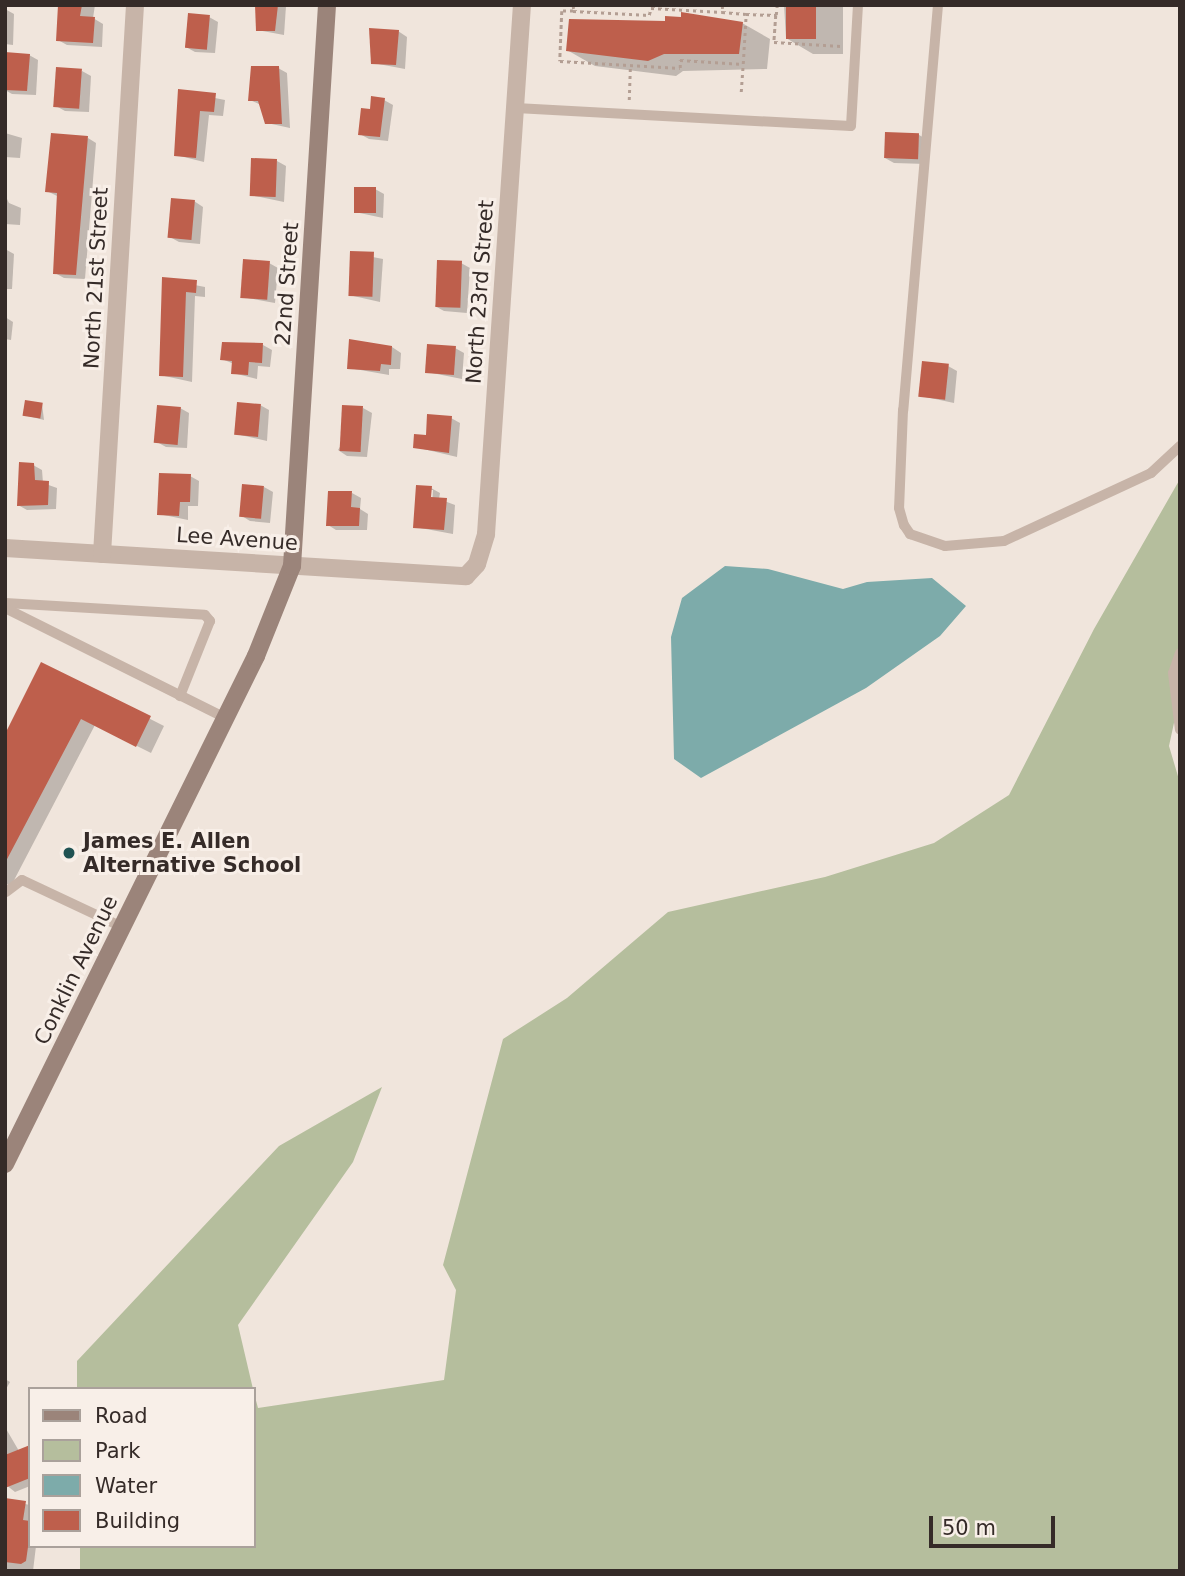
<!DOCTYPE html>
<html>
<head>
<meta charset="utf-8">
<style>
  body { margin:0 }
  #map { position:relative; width:1185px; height:1576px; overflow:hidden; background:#f0e5dc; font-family:"DejaVu Sans",sans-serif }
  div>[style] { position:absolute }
  .green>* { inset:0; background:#b5be9d }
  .water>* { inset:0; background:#7dabaa }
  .shadow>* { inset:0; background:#0003 }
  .building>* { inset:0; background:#be5f4c; transform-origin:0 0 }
  .path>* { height:2.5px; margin-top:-1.25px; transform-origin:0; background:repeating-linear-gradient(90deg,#b39e93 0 3.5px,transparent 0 7px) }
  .lane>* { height:10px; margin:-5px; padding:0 5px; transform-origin:5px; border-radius:5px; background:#c7b4a8 }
  .street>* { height:18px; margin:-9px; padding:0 9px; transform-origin:9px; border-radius:9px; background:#c7b4a8 }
  .secondary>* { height:18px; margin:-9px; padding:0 9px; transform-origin:9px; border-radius:9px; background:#9b847a }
  .dots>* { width:19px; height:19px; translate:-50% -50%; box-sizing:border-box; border:4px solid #f8efe8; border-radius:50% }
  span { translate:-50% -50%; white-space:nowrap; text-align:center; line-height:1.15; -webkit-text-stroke:6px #f8efe8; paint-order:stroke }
  .street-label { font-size:21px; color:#352b28 }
  .poi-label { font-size:21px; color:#352b28; font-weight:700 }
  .left { translate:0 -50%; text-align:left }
  .frame { position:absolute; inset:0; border:7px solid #352b28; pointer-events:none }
  .legend { position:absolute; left:28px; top:1387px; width:228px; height:161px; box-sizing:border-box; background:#f8efe8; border:2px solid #aaa19b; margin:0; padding:9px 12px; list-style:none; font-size:21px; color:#352b28 }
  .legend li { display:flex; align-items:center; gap:14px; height:35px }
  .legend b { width:35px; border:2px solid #aaa19b }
  .scale { position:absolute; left:929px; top:1516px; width:126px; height:32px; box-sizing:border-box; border:4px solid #352b28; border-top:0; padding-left:9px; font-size:21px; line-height:24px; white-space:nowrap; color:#352b28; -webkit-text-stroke:5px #f8efe8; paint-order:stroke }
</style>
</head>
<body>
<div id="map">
  <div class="green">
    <div style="clip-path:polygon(1180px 479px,1180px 695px,1169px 746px,1180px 783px,1180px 1571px,80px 1571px,80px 1546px,254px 1546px,254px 1393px,258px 1408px,444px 1380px,456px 1290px,443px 1265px,503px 1039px,567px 998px,668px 912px,825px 877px,934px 843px,1009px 795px,1094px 629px)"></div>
    <div style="clip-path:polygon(382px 1087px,353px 1162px,238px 1325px,253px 1389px,77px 1389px,77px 1361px,279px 1146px)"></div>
  </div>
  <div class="water">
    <div style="clip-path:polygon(725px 566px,768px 569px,843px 589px,867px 582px,932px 578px,966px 606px,940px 636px,866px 688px,701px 778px,674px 759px,671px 637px,682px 598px)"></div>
  </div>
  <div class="shadow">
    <div style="clip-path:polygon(55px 5px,95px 5px,93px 18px,103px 24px,102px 47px,67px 45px,58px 40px,60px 8px)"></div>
    <div style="clip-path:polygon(257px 5px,286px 6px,284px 35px,257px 30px)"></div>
    <div style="clip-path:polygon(784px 5px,843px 5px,843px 54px,813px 54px,786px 38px)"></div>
    <div style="clip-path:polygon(5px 9px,14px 14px,13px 45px,5px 44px)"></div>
    <div style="clip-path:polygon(209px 17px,218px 22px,215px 53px,195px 52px,186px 47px)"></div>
    <div style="clip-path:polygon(742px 23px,770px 39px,767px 69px,683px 71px,676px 76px,595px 66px,567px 50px)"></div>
    <div style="clip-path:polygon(398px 31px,407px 37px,405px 69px,373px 63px)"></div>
    <div style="clip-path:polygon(29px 55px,38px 60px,36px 95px,12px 94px,5px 90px)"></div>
    <div style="clip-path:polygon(278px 68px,287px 73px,290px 128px,267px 123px,261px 105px,250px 100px)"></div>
    <div style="clip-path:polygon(82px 71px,91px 76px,89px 112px,65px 111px,56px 106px)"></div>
    <div style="clip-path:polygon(180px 91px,225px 100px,223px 116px,209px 115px,204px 162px,176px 155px)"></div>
    <div style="clip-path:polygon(384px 100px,393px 105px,388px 141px,369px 139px,360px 134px,371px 111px)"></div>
    <div style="clip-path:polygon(5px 133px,22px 138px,20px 158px,5px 157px)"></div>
    <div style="clip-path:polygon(886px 133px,919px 135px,928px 140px,926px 164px,894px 163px,885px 158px)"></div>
    <div style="clip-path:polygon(88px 138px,96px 143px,85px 279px,64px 278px,55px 273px,59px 197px,47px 191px)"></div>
    <div style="clip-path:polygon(277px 161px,286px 166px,284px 202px,250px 195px)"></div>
    <div style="clip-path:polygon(375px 189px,384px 194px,383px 218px,355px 212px)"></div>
    <div style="clip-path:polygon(5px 195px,9px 203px,21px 208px,20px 225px,5px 224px)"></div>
    <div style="clip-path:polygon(194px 201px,203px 207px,200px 244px,179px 242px,170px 237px)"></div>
    <div style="clip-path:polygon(5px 249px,14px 254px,12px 289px,5px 289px)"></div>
    <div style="clip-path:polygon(352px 253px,383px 259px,380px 302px,349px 295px)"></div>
    <div style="clip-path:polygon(269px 263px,278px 268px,275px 303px,242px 297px)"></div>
    <div style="clip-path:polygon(461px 263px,470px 268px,467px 313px,444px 311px,435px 306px)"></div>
    <div style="clip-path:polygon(164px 279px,205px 287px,205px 297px,195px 296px,192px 382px,160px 375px)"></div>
    <div style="clip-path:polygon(5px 317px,13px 322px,11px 340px,5px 339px)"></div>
    <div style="clip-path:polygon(263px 345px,272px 350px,270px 367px,258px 366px,257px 379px,233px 373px,234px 364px,222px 359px)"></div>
    <div style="clip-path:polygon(392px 347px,401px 353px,400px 369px,389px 369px,389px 375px,349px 368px)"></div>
    <div style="clip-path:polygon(455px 348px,464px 353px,462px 379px,427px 372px)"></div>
    <div style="clip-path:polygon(948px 366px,957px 371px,954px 403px,921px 396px)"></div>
    <div style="clip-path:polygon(42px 404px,44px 420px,24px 415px)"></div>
    <div style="clip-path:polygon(260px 405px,269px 410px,267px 441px,236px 434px)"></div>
    <div style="clip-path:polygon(180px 408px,189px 413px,187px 448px,166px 447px,157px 442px)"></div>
    <div style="clip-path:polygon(363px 408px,372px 413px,367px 457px,347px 456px,338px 450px)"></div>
    <div style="clip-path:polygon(451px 418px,460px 423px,457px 457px,415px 447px)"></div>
    <div style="clip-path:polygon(33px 465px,42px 470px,43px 483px,57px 488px,56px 509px,27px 510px,18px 505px)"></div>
    <div style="clip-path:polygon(190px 476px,199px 481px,198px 506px,188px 506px,188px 520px,159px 514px)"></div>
    <div style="clip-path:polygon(264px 487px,273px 492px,270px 523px,250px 521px,242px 516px)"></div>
    <div style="clip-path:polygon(evenodd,418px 487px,431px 488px,440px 493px,439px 499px,455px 505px,453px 534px,415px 527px,418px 487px,430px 490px,433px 490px,432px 506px,428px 506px,430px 490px)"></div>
    <div style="clip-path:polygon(352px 493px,361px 498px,360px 509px,368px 514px,367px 530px,336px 530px,328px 525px)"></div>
    <div style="clip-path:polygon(42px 664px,164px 726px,151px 753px,95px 725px,11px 886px,5px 883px,5px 736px)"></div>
    <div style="clip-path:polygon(5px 1379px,10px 1382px,5px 1391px)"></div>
    <div style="clip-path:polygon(5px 1427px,19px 1451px,30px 1453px,30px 1486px,15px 1492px,5px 1484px)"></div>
    <div style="clip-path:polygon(5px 1500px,30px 1505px,30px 1546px,36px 1546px,33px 1571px,5px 1571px)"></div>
  </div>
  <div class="building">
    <div style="clip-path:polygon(58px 5px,82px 5px,80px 16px,95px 17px,93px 43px,56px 41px)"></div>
    <div style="clip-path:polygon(255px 5px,278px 5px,275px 31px,256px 31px)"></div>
    <div style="left:786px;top:5px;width:30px;height:34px"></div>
    <div style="clip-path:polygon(681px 12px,743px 22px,739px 54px,664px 54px,648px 61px,566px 51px,569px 19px,665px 21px,665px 16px,681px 17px)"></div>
    <div style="left:188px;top:13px;width:22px;height:35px;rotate:5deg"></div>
    <div style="clip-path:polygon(369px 28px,399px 30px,396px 65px,371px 64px)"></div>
    <div style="clip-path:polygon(5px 52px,30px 54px,27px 91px,5px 90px)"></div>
    <div style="clip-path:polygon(251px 66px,279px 66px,282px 124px,265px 124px,258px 101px,248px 101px)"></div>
    <div style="left:56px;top:67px;width:26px;height:40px;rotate:4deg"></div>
    <div style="clip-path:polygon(178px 89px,216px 93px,214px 112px,200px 111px,196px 158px,174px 156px)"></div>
    <div style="clip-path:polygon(371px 96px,385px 98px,380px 137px,358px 135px,361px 108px,370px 109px)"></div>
    <div style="left:885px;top:132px;width:34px;height:26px;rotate:2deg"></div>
    <div style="clip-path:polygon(51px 133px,88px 136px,76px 275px,53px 274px,57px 193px,45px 192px)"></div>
    <div style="left:251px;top:158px;width:26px;height:38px;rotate:2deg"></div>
    <div style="left:354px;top:187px;width:22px;height:26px"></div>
    <div style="left:171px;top:198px;width:24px;height:40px;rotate:5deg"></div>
    <div style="left:350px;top:251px;width:24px;height:45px;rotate:2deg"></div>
    <div style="left:243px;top:259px;width:27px;height:39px;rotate:4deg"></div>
    <div style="left:437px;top:260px;width:25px;height:47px;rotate:2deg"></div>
    <div style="clip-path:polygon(162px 277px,197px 280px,196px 293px,186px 292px,183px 377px,159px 376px)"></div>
    <div style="clip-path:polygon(349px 339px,392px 346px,391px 365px,381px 364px,380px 371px,347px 369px)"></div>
    <div style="clip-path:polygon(222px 342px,263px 343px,262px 363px,249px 362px,248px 375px,231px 374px,232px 361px,220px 360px)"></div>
    <div style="left:427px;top:344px;width:29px;height:29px;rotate:4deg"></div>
    <div style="left:922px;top:361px;width:27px;height:36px;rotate:6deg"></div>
    <div style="left:25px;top:400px;width:18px;height:16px;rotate:9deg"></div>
    <div style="left:237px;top:402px;width:24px;height:33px;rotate:5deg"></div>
    <div style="left:157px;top:405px;width:24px;height:38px;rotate:5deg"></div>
    <div style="left:342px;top:405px;width:21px;height:46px;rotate:3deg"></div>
    <div style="clip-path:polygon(427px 414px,452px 416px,449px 453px,413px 448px,414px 434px,426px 435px)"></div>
    <div style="clip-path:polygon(19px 462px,34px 463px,35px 480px,49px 481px,48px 505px,17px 506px)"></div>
    <div style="clip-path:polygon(159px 473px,191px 474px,190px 502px,180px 502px,179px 516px,157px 515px)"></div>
    <div style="left:242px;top:484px;width:22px;height:33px;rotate:5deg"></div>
    <div style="clip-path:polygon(416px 485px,432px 486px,431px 497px,447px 498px,444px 530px,413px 528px)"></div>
    <div style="clip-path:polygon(328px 491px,352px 491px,351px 507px,360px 508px,359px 526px,326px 526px)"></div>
    <div style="clip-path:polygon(41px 662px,151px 716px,136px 747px,81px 719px,5px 863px,5px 734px)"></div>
    <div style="clip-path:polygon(30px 1445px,30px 1478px,5px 1488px,5px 1455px)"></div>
    <div style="clip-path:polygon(5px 1498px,26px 1501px,23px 1520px,30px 1521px,29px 1540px,26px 1561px,21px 1564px,5px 1562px)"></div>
  </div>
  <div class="path">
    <div style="left:574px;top:5px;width:6px;rotate:99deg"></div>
    <div style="left:573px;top:11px;width:11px;rotate:180deg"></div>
    <div style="left:562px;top:11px;width:50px;rotate:92.3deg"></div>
    <div style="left:560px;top:61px;width:120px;rotate:3.3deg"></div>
    <div style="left:680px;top:68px;width:8px;rotate:-90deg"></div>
    <div style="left:680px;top:60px;width:63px;rotate:3.6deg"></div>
    <div style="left:743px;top:64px;width:50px;rotate:-86.6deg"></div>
    <div style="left:746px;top:14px;width:30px;rotate:2deg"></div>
    <div style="left:776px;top:15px;width:27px;rotate:94deg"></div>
    <div style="left:774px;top:42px;width:67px;rotate:3.4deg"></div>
    <div style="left:723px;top:5px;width:7px;rotate:98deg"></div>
    <div style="left:722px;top:12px;width:24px;rotate:5deg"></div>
    <div style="left:573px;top:11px;width:76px;rotate:3deg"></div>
    <div style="left:649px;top:15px;width:7px;rotate:-74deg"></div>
    <div style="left:651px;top:8px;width:71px;rotate:3.2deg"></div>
    <div style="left:776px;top:15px;width:10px;rotate:-84deg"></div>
    <div style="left:741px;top:92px;width:28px;rotate:-86deg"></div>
    <div style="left:629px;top:100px;width:35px;rotate:-88deg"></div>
  </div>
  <div class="lane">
    <div style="left:938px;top:5px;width:407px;rotate:94.9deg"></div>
    <div style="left:903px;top:410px;width:98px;rotate:92.3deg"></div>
    <div style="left:899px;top:508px;width:18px;rotate:74deg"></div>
    <div style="left:904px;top:525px;width:11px;rotate:56deg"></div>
    <div style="left:910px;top:534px;width:37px;rotate:19deg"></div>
    <div style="left:945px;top:546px;width:59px;rotate:-4.8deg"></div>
    <div style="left:1004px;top:541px;width:162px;rotate:-24.8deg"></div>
    <div style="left:1151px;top:473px;width:40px;rotate:-43deg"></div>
    <div style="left:516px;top:108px;width:335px;rotate:3.1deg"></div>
    <div style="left:851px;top:126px;width:121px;rotate:-86.7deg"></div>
    <div style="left:5px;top:603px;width:200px;rotate:3.4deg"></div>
    <div style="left:205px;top:615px;width:8px;rotate:50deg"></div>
    <div style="left:210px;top:621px;width:81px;rotate:111.8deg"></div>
    <div style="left:5px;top:608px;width:247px;rotate:26.5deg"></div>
    <div style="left:1180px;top:653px;width:21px;rotate:109deg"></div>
    <div style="left:1173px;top:673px;width:57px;rotate:83deg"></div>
    <div style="left:6px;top:892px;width:20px;rotate:-37deg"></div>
    <div style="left:22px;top:880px;width:110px;rotate:25.2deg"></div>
  </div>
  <div class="street">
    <div style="left:5px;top:548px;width:462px;rotate:3.5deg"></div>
    <div style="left:466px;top:576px;width:16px;rotate:-47deg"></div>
    <div style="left:477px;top:564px;width:31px;rotate:-73deg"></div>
    <div style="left:486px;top:534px;width:530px;rotate:-86.11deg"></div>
    <div style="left:102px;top:554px;width:550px;rotate:-86.56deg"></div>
  </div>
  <div class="secondary">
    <div style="left:5px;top:1164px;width:567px;rotate:-63.71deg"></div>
    <div style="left:256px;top:656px;width:97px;rotate:-68.2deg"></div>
    <div style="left:292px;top:566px;width:562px;rotate:-86.43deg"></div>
  </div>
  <div class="dots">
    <div style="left:69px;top:853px;background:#205353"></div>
  </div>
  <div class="street-label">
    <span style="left:96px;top:278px;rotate:-87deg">North 21st Street</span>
    <span style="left:287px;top:284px;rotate:-86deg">22nd Street</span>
    <span style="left:480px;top:292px;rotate:-86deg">North 23rd Street</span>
    <span style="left:237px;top:539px;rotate:4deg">Lee Avenue</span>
    <span style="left:76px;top:970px;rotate:-64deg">Conklin Avenue</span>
  </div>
  <div class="poi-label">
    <span class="left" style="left:83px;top:853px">James E. Allen<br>Alternative School</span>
  </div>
  <div class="frame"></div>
  <ul class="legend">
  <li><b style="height:9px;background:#9b847a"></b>Road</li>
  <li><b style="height:19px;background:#b5be9d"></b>Park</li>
  <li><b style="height:19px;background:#7dabaa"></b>Water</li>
  <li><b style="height:19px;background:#be5f4c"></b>Building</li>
  </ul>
  <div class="scale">50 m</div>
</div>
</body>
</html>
